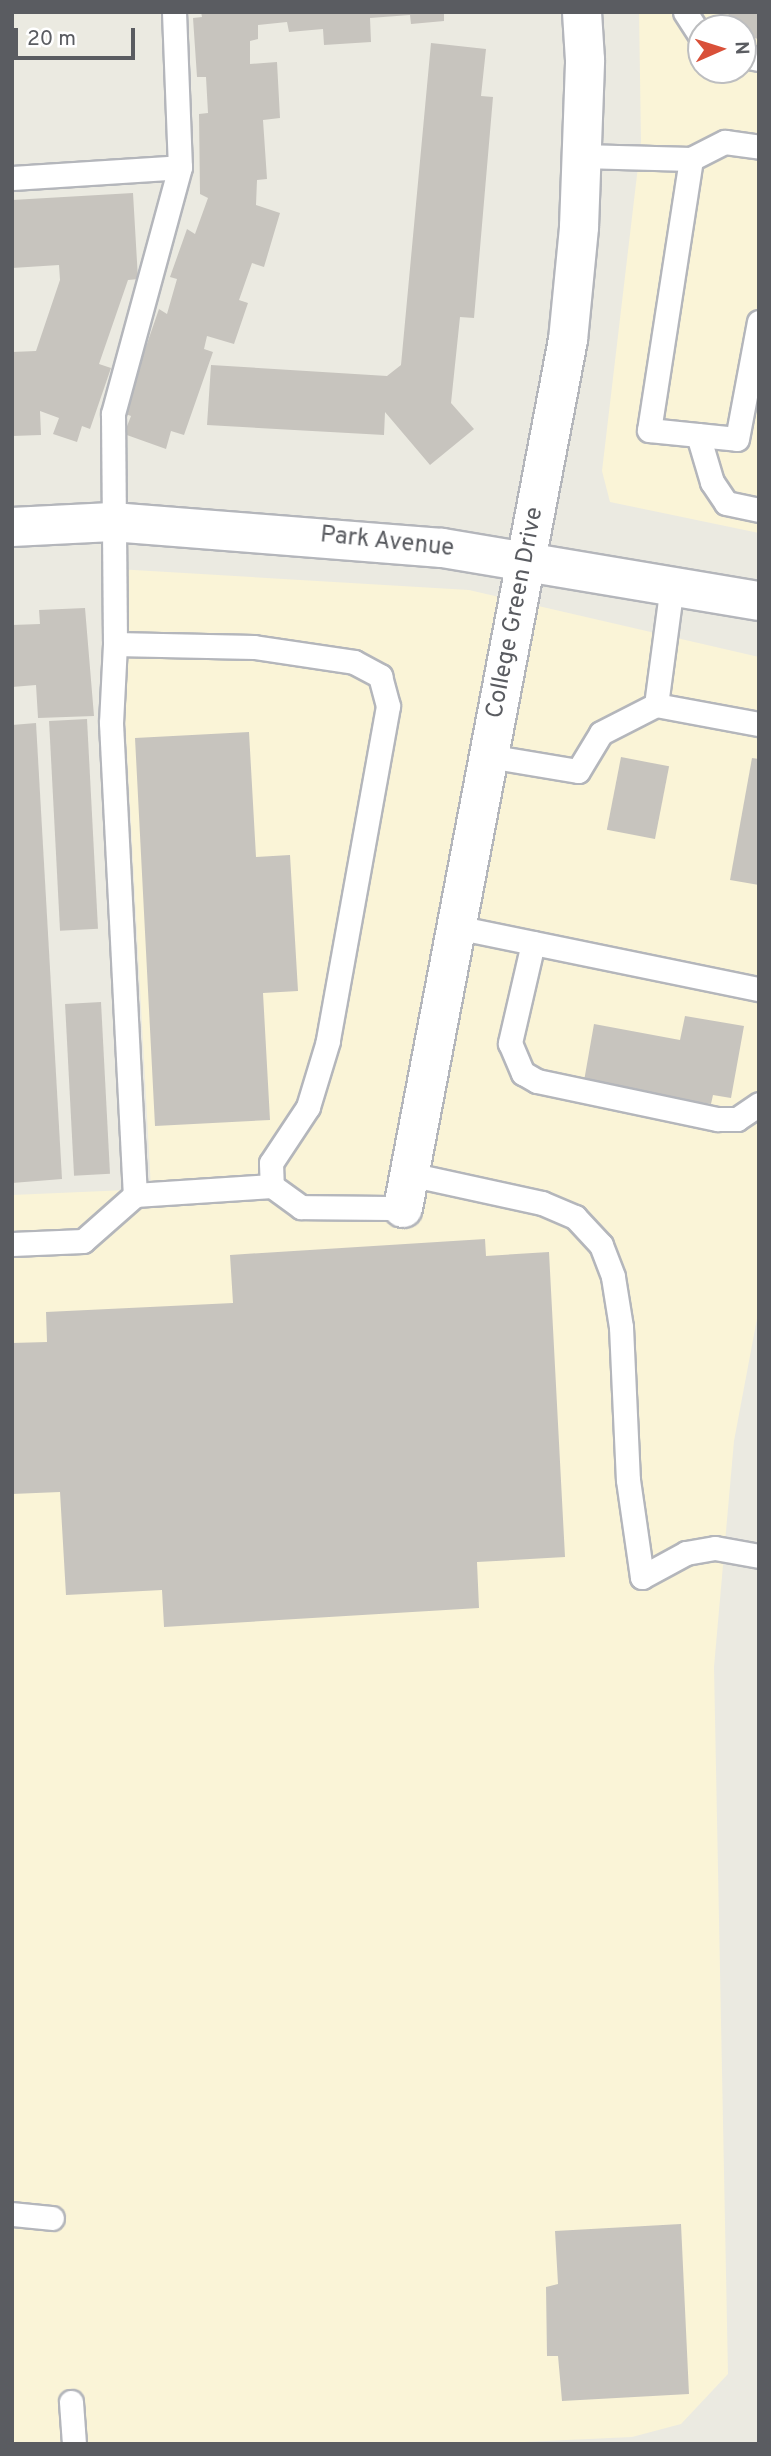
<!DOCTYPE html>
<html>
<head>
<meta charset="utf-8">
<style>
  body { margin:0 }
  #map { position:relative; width:771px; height:2456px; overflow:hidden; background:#ebeae1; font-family:Overpass,sans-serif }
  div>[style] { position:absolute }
  .commercial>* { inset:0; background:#faf4d7 }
  .building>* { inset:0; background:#c7c4be; transform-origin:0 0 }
  .roads { filter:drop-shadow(2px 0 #b4b6bb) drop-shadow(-2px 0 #b4b6bb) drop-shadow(0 2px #b4b6bb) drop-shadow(0 -2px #b4b6bb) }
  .service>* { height:23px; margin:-11.5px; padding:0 11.5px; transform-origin:11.5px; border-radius:11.5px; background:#fff }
  .minor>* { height:38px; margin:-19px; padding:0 19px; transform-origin:19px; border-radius:19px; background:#fff }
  span { translate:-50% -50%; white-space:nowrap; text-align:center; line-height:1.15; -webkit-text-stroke:6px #fff; paint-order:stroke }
  .street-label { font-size:24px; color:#5a5c61 }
  .frame { position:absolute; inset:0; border:14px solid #5a5c61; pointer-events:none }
  .north { position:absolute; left:687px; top:14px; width:70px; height:70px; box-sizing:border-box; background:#fff; border:2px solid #bdbec0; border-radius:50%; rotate:87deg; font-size:19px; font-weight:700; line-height:28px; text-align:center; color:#5a5c61 }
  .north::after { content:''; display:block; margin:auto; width:24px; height:32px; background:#d95039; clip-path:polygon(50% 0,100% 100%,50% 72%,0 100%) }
  .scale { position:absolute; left:14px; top:28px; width:121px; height:32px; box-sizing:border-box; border:4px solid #5a5c61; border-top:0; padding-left:9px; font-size:21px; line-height:24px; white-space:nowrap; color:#5a5c61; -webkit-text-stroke:5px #fff; paint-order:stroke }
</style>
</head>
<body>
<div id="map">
  <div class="commercial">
    <div style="clip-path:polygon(evenodd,639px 12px,759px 12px,759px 533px,610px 502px,602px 471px,641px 141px,639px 12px,701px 28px,743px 28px,743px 70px,701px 70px,701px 28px)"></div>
    <div style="clip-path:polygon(117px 569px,469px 590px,759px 657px,759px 1308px,734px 1441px,714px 1667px,728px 2374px,681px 2424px,632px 2437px,480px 2444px,12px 2444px,12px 1195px,151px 1189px)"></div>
  </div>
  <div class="building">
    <div style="clip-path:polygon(201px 12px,444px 12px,444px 21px,411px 24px,410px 15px,370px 18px,371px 42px,324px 45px,323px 29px,289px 32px,287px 22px,258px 25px,258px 39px,250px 41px,250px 64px,277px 62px,280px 118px,263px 120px,267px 179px,257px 180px,256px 205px,280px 213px,264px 267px,252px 263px,239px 300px,248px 303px,234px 344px,207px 336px,204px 349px,213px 352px,184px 435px,171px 431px,166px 449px,124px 434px,131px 416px,123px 413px,159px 309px,167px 314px,177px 279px,170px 277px,187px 229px,195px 234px,208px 198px,200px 194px,199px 114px,208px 113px,206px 77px,197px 77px,193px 18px,202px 17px)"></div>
    <div style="clip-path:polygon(729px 12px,759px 12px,759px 39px,743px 36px,743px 28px,726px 28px)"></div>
    <div style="clip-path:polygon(431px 43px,486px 49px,481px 96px,493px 97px,474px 318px,460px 317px,451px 403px,474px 429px,430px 465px,385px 412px,384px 435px,207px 425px,211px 365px,387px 376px,401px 365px)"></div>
    <div style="clip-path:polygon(133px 193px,138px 279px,128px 280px,99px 364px,111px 368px,90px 429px,82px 426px,77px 442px,53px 434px,59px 418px,40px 411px,41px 435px,12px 436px,12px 352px,36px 351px,60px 280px,59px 265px,12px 268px,12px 200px)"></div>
    <div style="clip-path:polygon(85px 608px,94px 716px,38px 718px,36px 685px,12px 687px,12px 625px,40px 624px,39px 610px)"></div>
    <div style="left:87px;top:719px;width:210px;height:38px;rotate:87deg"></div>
    <div style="clip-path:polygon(36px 723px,62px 1179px,12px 1183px,12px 725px)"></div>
    <div style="clip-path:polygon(249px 732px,256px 857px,290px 855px,298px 991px,263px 993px,270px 1120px,155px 1126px,135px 738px)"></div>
    <div style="left:621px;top:757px;width:49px;height:74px;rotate:11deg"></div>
    <div style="clip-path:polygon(752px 758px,759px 759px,759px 885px,730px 880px)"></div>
    <div style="left:101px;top:1002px;width:172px;height:36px;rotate:87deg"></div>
    <div style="clip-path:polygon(685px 1016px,744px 1026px,731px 1098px,713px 1095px,711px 1104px,699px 1102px,697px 1110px,654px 1102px,655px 1094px,584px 1081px,594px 1024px,680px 1040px)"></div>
    <div style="clip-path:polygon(485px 1239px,486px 1256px,549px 1252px,565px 1557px,477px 1562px,479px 1608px,164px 1627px,162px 1590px,66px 1595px,60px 1492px,12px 1494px,12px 1343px,47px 1342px,46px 1312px,233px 1303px,230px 1255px)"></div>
    <div style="clip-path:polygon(681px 2224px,689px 2394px,562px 2401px,558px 2356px,547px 2356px,546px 2287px,558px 2284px,555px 2231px)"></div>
  </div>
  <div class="roads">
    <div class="service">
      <div style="left:174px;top:12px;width:155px;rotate:87.8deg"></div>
      <div style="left:180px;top:167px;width:256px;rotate:105.2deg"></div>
      <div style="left:113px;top:414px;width:230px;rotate:89.5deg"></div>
      <div style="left:115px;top:644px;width:139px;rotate:1.2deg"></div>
      <div style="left:254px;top:647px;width:101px;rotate:8.5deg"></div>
      <div style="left:354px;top:662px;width:30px;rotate:28deg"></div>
      <div style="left:380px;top:676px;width:31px;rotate:75deg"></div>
      <div style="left:388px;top:706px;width:340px;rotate:100.2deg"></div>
      <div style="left:328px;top:1041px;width:69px;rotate:106.9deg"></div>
      <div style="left:308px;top:1107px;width:67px;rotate:123.5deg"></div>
      <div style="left:271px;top:1163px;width:23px;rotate:88deg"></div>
      <div style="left:272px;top:1186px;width:36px;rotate:36deg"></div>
      <div style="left:301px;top:1207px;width:102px;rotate:0.6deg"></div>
      <div style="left:685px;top:12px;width:30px;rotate:57deg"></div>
      <div style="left:743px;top:56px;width:16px;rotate:11deg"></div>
      <div style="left:581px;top:156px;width:110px;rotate:1.6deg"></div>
      <div style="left:691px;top:159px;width:38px;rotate:-27deg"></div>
      <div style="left:725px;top:142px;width:34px;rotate:8deg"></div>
      <div style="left:691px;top:159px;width:274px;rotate:98.8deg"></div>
      <div style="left:649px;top:430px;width:88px;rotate:5.8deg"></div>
      <div style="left:737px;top:439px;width:119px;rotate:-79.4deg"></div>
      <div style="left:12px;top:178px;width:168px;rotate:-3.7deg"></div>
      <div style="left:698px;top:435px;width:49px;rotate:73.4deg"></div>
      <div style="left:712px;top:482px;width:25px;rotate:56deg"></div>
      <div style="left:726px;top:503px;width:34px;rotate:12deg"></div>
      <div style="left:672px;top:585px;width:121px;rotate:97.6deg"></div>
      <div style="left:656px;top:705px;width:105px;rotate:10.5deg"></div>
      <div style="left:115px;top:644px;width:79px;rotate:92.9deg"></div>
      <div style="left:111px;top:723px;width:473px;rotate:87.1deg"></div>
      <div style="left:135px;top:1195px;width:137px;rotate:-3.8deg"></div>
      <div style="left:488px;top:756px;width:91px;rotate:9.5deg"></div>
      <div style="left:578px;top:771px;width:44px;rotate:-58.8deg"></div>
      <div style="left:601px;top:733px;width:62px;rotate:-27deg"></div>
      <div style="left:456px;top:927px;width:309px;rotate:11.6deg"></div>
      <div style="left:533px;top:943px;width:103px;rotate:103deg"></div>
      <div style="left:510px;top:1043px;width:33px;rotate:67deg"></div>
      <div style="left:523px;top:1073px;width:16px;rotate:30deg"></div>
      <div style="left:537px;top:1081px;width:185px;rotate:11.9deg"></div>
      <div style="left:718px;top:1119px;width:19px"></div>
      <div style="left:737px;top:1119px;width:27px;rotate:-34deg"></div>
      <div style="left:409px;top:1174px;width:136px;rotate:12.3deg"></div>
      <div style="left:542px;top:1203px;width:36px;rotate:23deg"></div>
      <div style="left:575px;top:1217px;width:38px;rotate:47deg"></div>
      <div style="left:601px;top:1245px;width:34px;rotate:69deg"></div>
      <div style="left:613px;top:1277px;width:51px;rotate:80.9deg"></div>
      <div style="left:621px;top:1327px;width:153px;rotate:87.4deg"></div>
      <div style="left:628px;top:1480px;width:98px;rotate:81.8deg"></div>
      <div style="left:642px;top:1577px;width:50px;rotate:-28.6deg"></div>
      <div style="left:686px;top:1553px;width:29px;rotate:-10deg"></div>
      <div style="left:715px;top:1548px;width:45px;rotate:10.3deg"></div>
      <div style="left:12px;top:1244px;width:71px;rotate:-2.4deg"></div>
      <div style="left:83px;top:1241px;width:69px;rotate:-41.5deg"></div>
      <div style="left:12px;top:2214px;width:40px;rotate:5.7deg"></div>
      <div style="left:71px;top:2402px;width:42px;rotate:85.9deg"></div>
    </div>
    <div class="minor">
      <div style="left:12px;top:527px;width:100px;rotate:-2.9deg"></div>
      <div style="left:112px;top:522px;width:331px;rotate:4.5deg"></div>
      <div style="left:442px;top:548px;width:321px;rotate:9.5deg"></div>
      <div style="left:403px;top:1208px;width:884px;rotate:-79.24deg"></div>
      <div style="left:568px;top:340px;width:114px;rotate:-84.4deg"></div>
      <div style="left:579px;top:227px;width:167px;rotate:-87.9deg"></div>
      <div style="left:585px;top:60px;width:48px;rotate:-93.6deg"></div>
    </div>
  </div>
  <div class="street-label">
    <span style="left:387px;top:543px;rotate:6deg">Park Avenue</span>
    <span style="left:516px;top:613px;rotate:-79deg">College Green Drive</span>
  </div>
  <div class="frame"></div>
  <div class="north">N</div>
  <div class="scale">20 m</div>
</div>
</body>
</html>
